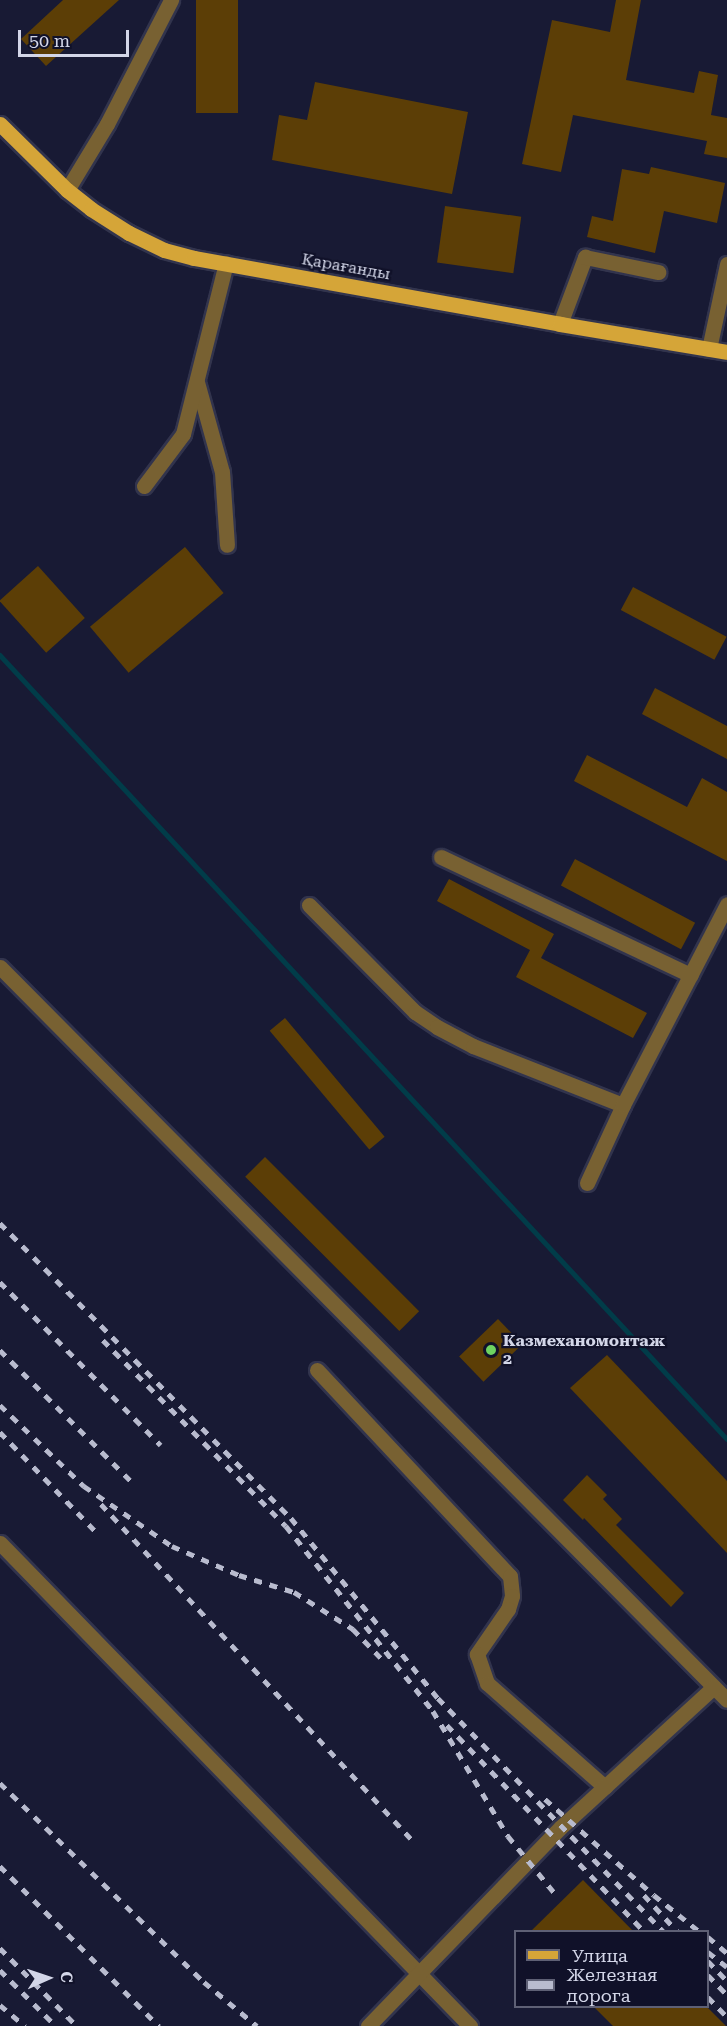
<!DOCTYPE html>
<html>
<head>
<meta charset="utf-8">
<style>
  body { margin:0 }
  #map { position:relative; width:727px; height:2026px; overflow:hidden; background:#181a34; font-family:"Roboto Serif",serif }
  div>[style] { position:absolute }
  .stream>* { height:4.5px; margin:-2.25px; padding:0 2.25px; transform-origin:2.25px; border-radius:2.25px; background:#013c49 }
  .building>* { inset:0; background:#5c3e06; transform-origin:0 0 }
  .roads { filter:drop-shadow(2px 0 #32344d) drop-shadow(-2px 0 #32344d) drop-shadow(0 2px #32344d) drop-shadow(0 -2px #32344d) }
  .minor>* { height:15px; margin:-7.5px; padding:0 7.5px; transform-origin:7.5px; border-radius:7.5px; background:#786132 }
  .major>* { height:15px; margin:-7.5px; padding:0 7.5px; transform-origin:7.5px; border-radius:7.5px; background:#d5a538 }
  .rail>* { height:4.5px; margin-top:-2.25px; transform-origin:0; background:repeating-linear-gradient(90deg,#b8bbce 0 8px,transparent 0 16px) }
  .dots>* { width:16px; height:16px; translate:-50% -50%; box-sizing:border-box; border:3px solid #101129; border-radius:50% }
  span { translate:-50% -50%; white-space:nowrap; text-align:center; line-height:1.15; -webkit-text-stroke:4.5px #101129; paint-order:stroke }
  .street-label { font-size:16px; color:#d3d6e8 }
  .poi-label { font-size:16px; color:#d3d6e8; font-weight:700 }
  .left { translate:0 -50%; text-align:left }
  .legend { position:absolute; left:514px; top:1930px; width:195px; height:78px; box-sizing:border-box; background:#101129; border:2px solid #5e6075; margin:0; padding:8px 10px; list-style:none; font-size:18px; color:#d3d6e8 }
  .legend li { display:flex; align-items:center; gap:12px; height:30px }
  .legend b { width:30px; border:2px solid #5e6075 }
  .north { position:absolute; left:18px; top:1948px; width:60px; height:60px; -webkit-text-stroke:4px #101129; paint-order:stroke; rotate:87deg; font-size:16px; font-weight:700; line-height:24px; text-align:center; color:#d3d6e8 }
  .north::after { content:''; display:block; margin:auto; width:21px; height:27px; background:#d3d6e8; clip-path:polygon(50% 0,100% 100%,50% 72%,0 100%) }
  .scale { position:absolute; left:18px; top:30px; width:111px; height:27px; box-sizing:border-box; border:3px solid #d3d6e8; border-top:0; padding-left:8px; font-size:18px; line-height:21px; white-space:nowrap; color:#d3d6e8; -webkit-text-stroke:4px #101129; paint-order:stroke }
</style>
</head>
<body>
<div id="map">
  <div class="stream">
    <div style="left:0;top:655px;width:1069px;rotate:47.16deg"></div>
  </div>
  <div class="building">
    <div style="clip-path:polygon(63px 0,119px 0,46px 66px,21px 39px)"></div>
    <div style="left:196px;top:0;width:42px;height:113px"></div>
    <div style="clip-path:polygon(616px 0,641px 0,626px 80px,694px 93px,699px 71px,718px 75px,711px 115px,727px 118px,727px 158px,704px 154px,707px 141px,573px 115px,561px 172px,522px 164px,552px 20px,610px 32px)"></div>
    <div style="clip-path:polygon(315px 82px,468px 112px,452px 194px,272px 160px,279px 115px,307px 120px)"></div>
    <div style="clip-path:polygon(651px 167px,725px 183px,717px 223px,664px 211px,655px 253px,587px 237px,592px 216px,613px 221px,622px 169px,649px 174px)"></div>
    <div style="left:445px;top:206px;width:77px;height:57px;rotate:8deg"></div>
    <div style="left:185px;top:547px;width:60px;height:124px;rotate:50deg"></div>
    <div style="left:38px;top:566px;width:70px;height:52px;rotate:48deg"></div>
    <div style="left:633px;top:587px;width:106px;height:26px;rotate:28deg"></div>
    <div style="clip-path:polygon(655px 688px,727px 726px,727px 759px,642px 714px)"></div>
    <div style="clip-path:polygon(587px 755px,687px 807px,702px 778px,727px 792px,727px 861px,574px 781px)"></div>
    <div style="left:575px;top:859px;width:136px;height:30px;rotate:28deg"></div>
    <div style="clip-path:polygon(449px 879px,554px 934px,541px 958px,647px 1013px,633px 1038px,516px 977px,530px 950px,437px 901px)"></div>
    <div style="left:285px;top:1018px;width:155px;height:20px;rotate:50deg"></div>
    <div style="left:265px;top:1157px;width:218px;height:28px;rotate:45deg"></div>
    <div style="left:498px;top:1319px;width:35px;height:54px;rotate:46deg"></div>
    <div style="clip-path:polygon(607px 1355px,727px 1481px,727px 1553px,570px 1388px)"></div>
    <div style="clip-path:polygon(587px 1475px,607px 1495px,603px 1499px,622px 1519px,616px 1525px,684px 1593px,671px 1607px,584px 1518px,583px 1520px,563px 1500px)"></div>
    <div style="clip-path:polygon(583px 1880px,634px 1932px,530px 1932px)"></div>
    <div style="clip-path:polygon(594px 2007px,707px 2007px,726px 2026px,613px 2026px)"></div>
  </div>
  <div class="roads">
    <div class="minor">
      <div style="left:67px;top:190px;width:77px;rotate:-58.8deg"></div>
      <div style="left:107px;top:124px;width:140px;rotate:-62.7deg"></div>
      <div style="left:560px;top:324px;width:72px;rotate:-69.5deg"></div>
      <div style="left:585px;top:257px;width:75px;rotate:11.6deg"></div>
      <div style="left:709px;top:349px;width:87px;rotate:-78deg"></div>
      <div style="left:197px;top:382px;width:93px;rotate:74.5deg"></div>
      <div style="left:222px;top:472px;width:73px;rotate:86.1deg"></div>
      <div style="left:144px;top:486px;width:65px;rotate:-53.1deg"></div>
      <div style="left:183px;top:434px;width:176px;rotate:-75.9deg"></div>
      <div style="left:441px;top:857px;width:276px;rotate:25.3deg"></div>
      <div style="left:309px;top:905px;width:151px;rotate:45.3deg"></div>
      <div style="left:415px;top:1012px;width:27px;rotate:34deg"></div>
      <div style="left:437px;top:1027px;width:41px;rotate:27.8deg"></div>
      <div style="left:473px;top:1046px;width:161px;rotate:21.5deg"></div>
      <div style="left:0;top:967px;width:1032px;rotate:45.24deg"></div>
      <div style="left:587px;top:1183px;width:86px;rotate:-65.2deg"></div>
      <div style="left:623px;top:1105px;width:226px;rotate:-62.6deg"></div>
      <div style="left:317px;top:1370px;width:282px;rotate:46.9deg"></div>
      <div style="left:510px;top:1576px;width:20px;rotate:84deg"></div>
      <div style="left:512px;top:1596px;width:14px;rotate:107deg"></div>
      <div style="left:508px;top:1609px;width:55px;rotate:124.6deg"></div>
      <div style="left:477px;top:1654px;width:31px;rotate:71deg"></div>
      <div style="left:487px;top:1683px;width:157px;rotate:41.4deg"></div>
      <div style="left:0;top:1543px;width:674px;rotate:45.78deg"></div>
      <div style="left:368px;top:2026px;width:277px;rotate:-45.9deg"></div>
      <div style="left:561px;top:1827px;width:207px;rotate:-42.5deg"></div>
    </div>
    <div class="major">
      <div style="left:0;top:124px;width:94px;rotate:44.6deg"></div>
      <div style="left:67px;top:190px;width:31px;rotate:38deg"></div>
      <div style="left:91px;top:209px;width:45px;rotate:32.3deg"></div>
      <div style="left:129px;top:233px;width:39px;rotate:26deg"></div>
      <div style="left:164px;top:250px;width:31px;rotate:15deg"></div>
      <div style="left:194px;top:258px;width:372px;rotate:10.2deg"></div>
      <div style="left:560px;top:324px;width:169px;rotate:9.5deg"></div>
    </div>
  </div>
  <div class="rail">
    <div style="left:0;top:1223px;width:414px;rotate:45.4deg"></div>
    <div style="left:291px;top:1518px;width:232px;rotate:50.8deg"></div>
    <div style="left:438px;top:1698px;width:325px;rotate:46deg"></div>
    <div style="left:0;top:1282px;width:229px;rotate:45.4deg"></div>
    <div style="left:103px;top:1340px;width:261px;rotate:45.5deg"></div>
    <div style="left:286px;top:1526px;width:236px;rotate:51.5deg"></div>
    <div style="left:433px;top:1711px;width:146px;rotate:59deg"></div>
    <div style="left:508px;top:1836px;width:79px;rotate:50.7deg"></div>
    <div style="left:0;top:1350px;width:185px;rotate:45deg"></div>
    <div style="left:0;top:1405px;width:117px;rotate:44deg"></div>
    <div style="left:84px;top:1486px;width:107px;rotate:34.3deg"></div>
    <div style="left:172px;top:1546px;width:73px;rotate:23.4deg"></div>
    <div style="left:239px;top:1575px;width:58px;rotate:17.2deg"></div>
    <div style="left:294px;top:1592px;width:70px;rotate:32.1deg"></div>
    <div style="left:353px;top:1629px;width:42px;rotate:46deg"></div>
    <div style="left:0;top:1432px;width:141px;rotate:46.1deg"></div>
    <div style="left:101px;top:1504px;width:462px;rotate:47.2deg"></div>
    <div style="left:447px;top:1725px;width:286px;rotate:46.3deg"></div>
    <div style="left:0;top:1783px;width:285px;rotate:44.3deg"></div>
    <div style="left:204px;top:1982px;width:69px;rotate:39.7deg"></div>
    <div style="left:545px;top:1799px;width:145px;rotate:41.4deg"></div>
    <div style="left:654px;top:1895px;width:59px;rotate:38.8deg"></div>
    <div style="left:0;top:1866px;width:226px;rotate:45.2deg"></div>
    <div style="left:644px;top:1895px;width:50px;rotate:47.4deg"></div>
    <div style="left:708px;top:1937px;width:25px;rotate:40deg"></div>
    <div style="left:0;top:1948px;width:110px;rotate:45.4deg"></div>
    <div style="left:708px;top:1952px;width:24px;rotate:38deg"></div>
    <div style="left:708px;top:1961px;width:28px;rotate:46deg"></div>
    <div style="left:0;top:1970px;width:79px;rotate:45deg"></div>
    <div style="left:708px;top:1975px;width:28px;rotate:46deg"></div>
    <div style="left:708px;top:1997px;width:28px;rotate:46deg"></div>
    <div style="left:0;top:2005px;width:33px;rotate:40deg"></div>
  </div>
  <div class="dots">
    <div style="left:491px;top:1350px;background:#6ed361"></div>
  </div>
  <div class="street-label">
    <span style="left:346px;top:267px;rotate:10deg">Қарағанды</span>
  </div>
  <div class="poi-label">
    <span class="left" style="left:503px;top:1350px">Казмеханомонтаж<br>2</span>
  </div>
  <ul class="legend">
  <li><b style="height:8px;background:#d5a538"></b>Улица</li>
  <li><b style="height:8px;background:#b8bbce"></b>Железная дорога</li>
  </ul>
  <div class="north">С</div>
  <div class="scale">50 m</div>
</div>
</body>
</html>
